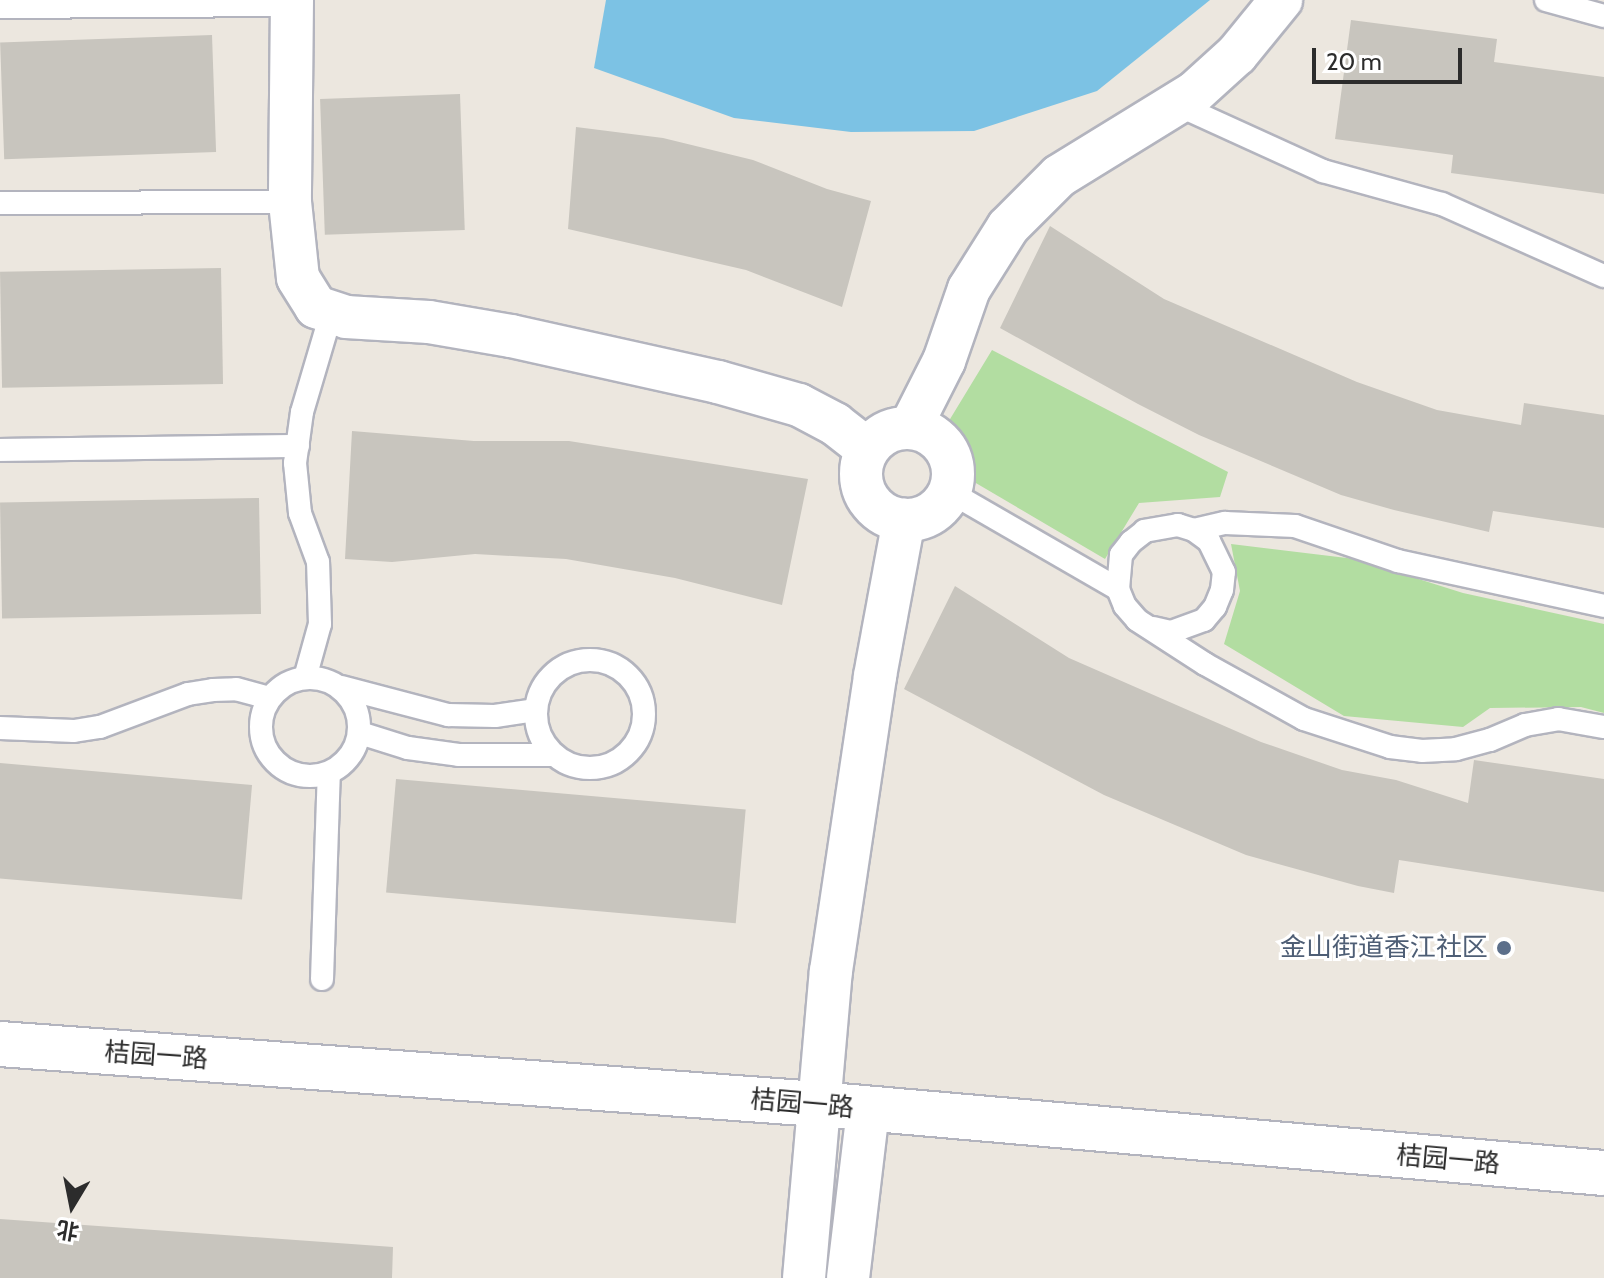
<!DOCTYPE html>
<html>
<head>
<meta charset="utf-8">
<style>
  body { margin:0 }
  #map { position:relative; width:1604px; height:1278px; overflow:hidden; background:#ece7df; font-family:Cabin,"Noto Sans SC",sans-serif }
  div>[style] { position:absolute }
  .green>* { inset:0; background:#b2dda1 }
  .water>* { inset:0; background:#7cc2e4 }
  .building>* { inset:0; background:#c8c5be; transform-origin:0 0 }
  .roads { filter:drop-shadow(2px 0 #b3b4be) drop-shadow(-2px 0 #b3b4be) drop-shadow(0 2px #b3b4be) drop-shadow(0 -2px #b3b4be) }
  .service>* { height:22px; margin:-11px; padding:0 11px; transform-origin:11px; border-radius:11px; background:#fff }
  .service>.ring { margin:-11px; padding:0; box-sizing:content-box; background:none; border:22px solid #fff; border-radius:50% }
  .minor>* { height:42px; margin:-21px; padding:0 21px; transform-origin:21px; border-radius:21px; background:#fff }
  .minor>.ring { margin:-21px; padding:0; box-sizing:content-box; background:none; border:42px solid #fff; border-radius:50% }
  .tertiary>* { height:44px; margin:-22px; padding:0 22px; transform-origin:22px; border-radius:22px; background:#fff }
  .dots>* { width:22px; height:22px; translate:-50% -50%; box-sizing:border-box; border:4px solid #fff; border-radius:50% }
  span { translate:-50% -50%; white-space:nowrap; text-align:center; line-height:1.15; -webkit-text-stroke:6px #fff; paint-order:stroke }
  .service-label { font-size:26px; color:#4e5e75 }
  .right { translate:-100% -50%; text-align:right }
  .street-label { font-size:26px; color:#2c2c2c }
  .north { position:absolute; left:32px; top:1166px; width:80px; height:80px; -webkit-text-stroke:6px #fff; paint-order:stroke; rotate:190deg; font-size:22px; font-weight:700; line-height:32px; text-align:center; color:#2c2c2c }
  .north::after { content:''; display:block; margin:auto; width:28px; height:36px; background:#2c2c2c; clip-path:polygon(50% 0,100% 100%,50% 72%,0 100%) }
  .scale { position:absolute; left:1312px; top:48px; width:150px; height:36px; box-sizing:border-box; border:4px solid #2c2c2c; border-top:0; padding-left:10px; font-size:24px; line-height:28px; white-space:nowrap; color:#2c2c2c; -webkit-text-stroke:6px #fff; paint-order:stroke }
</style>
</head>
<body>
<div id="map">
  <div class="green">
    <div style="clip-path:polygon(992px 350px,1228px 472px,1220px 497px,1139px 503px,1105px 559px,969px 479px,967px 449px,944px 429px)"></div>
    <div style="clip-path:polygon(1231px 544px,1355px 559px,1463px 593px,1604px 624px,1604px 713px,1581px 707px,1490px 708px,1463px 727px,1344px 716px,1224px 644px,1240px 591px)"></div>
  </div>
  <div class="water">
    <div style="clip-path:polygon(606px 0,1210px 0,1097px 91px,974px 131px,851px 132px,734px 118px,594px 68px)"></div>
  </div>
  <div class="building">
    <div style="clip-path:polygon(1351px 20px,1497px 39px,1494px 62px,1604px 77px,1604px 194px,1451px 173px,1453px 155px,1335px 139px)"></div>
    <div style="left:212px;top:35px;width:117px;height:212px;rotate:88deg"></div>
    <div style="left:460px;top:94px;width:136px;height:140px;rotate:88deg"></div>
    <div style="clip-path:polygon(576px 127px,663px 138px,753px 160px,827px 189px,871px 201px,842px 307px,746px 270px,568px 229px)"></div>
    <div style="clip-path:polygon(1050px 226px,1164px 299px,1357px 382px,1437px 410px,1521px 425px,1524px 403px,1604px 415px,1604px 528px,1493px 511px,1489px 532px,1394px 510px,1341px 495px,1199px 435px,1138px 404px,1000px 328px)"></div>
    <div style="left:221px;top:268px;width:116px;height:221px;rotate:89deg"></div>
    <div style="clip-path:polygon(352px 431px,474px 441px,569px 441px,808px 479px,782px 605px,675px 578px,566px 559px,475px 554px,392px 562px,345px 559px)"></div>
    <div style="left:259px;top:498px;width:116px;height:259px;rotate:89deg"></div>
    <div style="clip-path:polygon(955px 586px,1069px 658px,1261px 742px,1342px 770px,1396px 780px,1468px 803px,1474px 760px,1604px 779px,1604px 892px,1399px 860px,1394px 893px,1358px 886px,1246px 855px,1104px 795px,904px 689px)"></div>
    <div style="left:0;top:763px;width:253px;height:115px;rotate:5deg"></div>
    <div style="left:396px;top:779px;width:351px;height:114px;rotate:5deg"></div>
    <div style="clip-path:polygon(0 1219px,393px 1247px,392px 1278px,0 1278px)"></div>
  </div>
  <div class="roads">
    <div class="service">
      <div style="left:1546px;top:0;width:60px;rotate:15.4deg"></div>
      <div style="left:0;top:7px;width:292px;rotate:-0.4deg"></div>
      <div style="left:1176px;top:104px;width:162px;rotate:24.5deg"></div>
      <div style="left:1323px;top:171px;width:123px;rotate:15.5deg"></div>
      <div style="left:1442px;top:204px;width:177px;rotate:24deg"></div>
      <div style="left:0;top:203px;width:290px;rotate:-0.2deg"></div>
      <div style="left:0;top:450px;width:298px;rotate:-0.8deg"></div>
      <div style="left:950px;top:492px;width:194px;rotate:30deg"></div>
      <div style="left:1194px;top:530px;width:32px;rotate:-13deg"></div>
      <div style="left:1225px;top:523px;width:70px;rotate:2.5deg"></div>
      <div style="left:1295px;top:526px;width:109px;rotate:18.8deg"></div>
      <div style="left:1398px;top:561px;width:211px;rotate:12.3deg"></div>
      <div style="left:1153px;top:628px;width:18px;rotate:13deg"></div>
      <div style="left:1171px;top:632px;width:35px;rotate:-20deg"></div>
      <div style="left:1204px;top:620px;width:17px;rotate:-50deg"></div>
      <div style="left:1215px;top:607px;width:18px;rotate:-68deg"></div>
      <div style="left:1222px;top:590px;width:18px;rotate:-84deg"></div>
      <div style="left:1224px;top:572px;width:34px;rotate:-116deg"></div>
      <div style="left:1209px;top:541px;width:19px;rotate:-144deg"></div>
      <div style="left:1194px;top:530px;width:17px;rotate:-163deg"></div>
      <div style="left:1178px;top:525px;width:34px;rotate:170deg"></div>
      <div style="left:1145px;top:531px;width:18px;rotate:142deg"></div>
      <div style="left:1131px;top:542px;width:16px;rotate:128deg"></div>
      <div style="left:1121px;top:555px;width:34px;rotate:95deg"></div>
      <div style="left:1118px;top:589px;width:18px;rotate:68deg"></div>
      <div style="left:1125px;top:606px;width:18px;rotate:49deg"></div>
      <div style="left:1137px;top:620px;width:81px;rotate:32.9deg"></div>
      <div style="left:1205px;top:664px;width:113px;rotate:29.1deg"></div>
      <div style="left:1304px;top:719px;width:90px;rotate:18deg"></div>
      <div style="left:1390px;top:747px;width:32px;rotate:7deg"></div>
      <div style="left:1422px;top:751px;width:34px;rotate:-3deg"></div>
      <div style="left:1456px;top:749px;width:35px;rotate:-15deg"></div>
      <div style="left:1490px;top:740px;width:38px;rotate:-23deg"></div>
      <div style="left:1525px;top:725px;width:34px;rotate:-10deg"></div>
      <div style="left:1558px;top:719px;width:47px;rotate:9.9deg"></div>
      <div class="ring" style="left:536px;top:660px;width:86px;height:86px"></div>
      <div class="ring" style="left:261px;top:678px;width:76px;height:76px"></div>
      <div style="left:305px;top:678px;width:56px;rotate:-74.5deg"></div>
      <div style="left:320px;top:624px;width:62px;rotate:-91.8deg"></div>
      <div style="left:318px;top:562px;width:52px;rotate:-110.2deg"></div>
      <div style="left:300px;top:513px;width:50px;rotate:-95.7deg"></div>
      <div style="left:295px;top:463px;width:51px;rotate:-82.2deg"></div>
      <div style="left:302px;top:412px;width:102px;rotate:-73.5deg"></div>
      <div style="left:341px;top:687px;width:111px;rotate:14.7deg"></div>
      <div style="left:448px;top:715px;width:47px;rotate:1.2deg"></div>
      <div style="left:495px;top:716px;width:40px;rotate:-8.5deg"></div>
      <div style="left:0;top:728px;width:74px;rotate:2.3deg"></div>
      <div style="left:74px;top:731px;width:26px;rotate:-9deg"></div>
      <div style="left:100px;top:727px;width:94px;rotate:-20.6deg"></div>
      <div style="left:188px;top:694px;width:25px;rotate:-9deg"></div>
      <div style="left:213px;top:690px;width:23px;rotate:-2deg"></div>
      <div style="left:236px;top:689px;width:35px;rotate:15deg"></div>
      <div style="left:360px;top:733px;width:50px;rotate:17.4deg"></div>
      <div style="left:408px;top:748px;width:51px;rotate:7.8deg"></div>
      <div style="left:459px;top:755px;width:94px"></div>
      <div style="left:322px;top:979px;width:206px;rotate:-88.1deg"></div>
    </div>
    <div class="minor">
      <div style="left:292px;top:0;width:202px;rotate:90.6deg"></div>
      <div style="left:290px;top:202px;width:76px;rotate:84deg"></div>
      <div style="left:298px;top:278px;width:34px;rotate:58deg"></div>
      <div style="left:316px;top:307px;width:32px;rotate:18deg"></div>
      <div style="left:346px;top:317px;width:83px;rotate:3.4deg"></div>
      <div style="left:429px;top:322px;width:83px;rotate:9.7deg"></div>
      <div style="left:511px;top:336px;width:212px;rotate:12.5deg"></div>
      <div style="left:718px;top:382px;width:84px;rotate:15.9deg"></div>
      <div style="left:799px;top:405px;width:41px;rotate:27.8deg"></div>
      <div style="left:835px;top:424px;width:41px;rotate:38deg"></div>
      <div class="ring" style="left:861px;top:428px;width:50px;height:50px"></div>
      <div style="left:910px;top:428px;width:75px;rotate:-63.1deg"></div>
      <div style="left:944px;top:361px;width:76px;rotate:-70.9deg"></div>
      <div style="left:969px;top:289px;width:73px;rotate:-57.8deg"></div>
      <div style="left:1008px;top:227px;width:72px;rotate:-45deg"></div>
      <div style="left:1059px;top:176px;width:158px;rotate:-31.6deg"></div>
      <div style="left:1194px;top:93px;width:58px;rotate:-42.2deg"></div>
      <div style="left:1237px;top:54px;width:70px;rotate:-50.8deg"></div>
      <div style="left:804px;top:1278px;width:308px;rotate:-85deg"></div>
      <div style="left:831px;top:971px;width:298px;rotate:-81.5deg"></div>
      <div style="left:875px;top:676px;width:159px;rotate:-79.5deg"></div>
      <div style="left:848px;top:1278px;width:169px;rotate:-83.2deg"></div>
    </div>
    <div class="tertiary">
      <div style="left:0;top:1044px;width:820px;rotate:4.2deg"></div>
      <div style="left:818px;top:1104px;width:789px;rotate:5.02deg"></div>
    </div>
  </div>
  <div class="dots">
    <div style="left:1504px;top:948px;background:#5c6f8a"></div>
  </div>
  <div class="service-label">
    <span class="right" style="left:1488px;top:948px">金山街道香江社区</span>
  </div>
  <div class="street-label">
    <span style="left:156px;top:1056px;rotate:4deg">桔园一路</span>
    <span style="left:802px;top:1104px;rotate:5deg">桔园一路</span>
    <span style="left:1448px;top:1160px;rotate:5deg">桔园一路</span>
  </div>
  <div class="north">北</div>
  <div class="scale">20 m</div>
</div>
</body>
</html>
